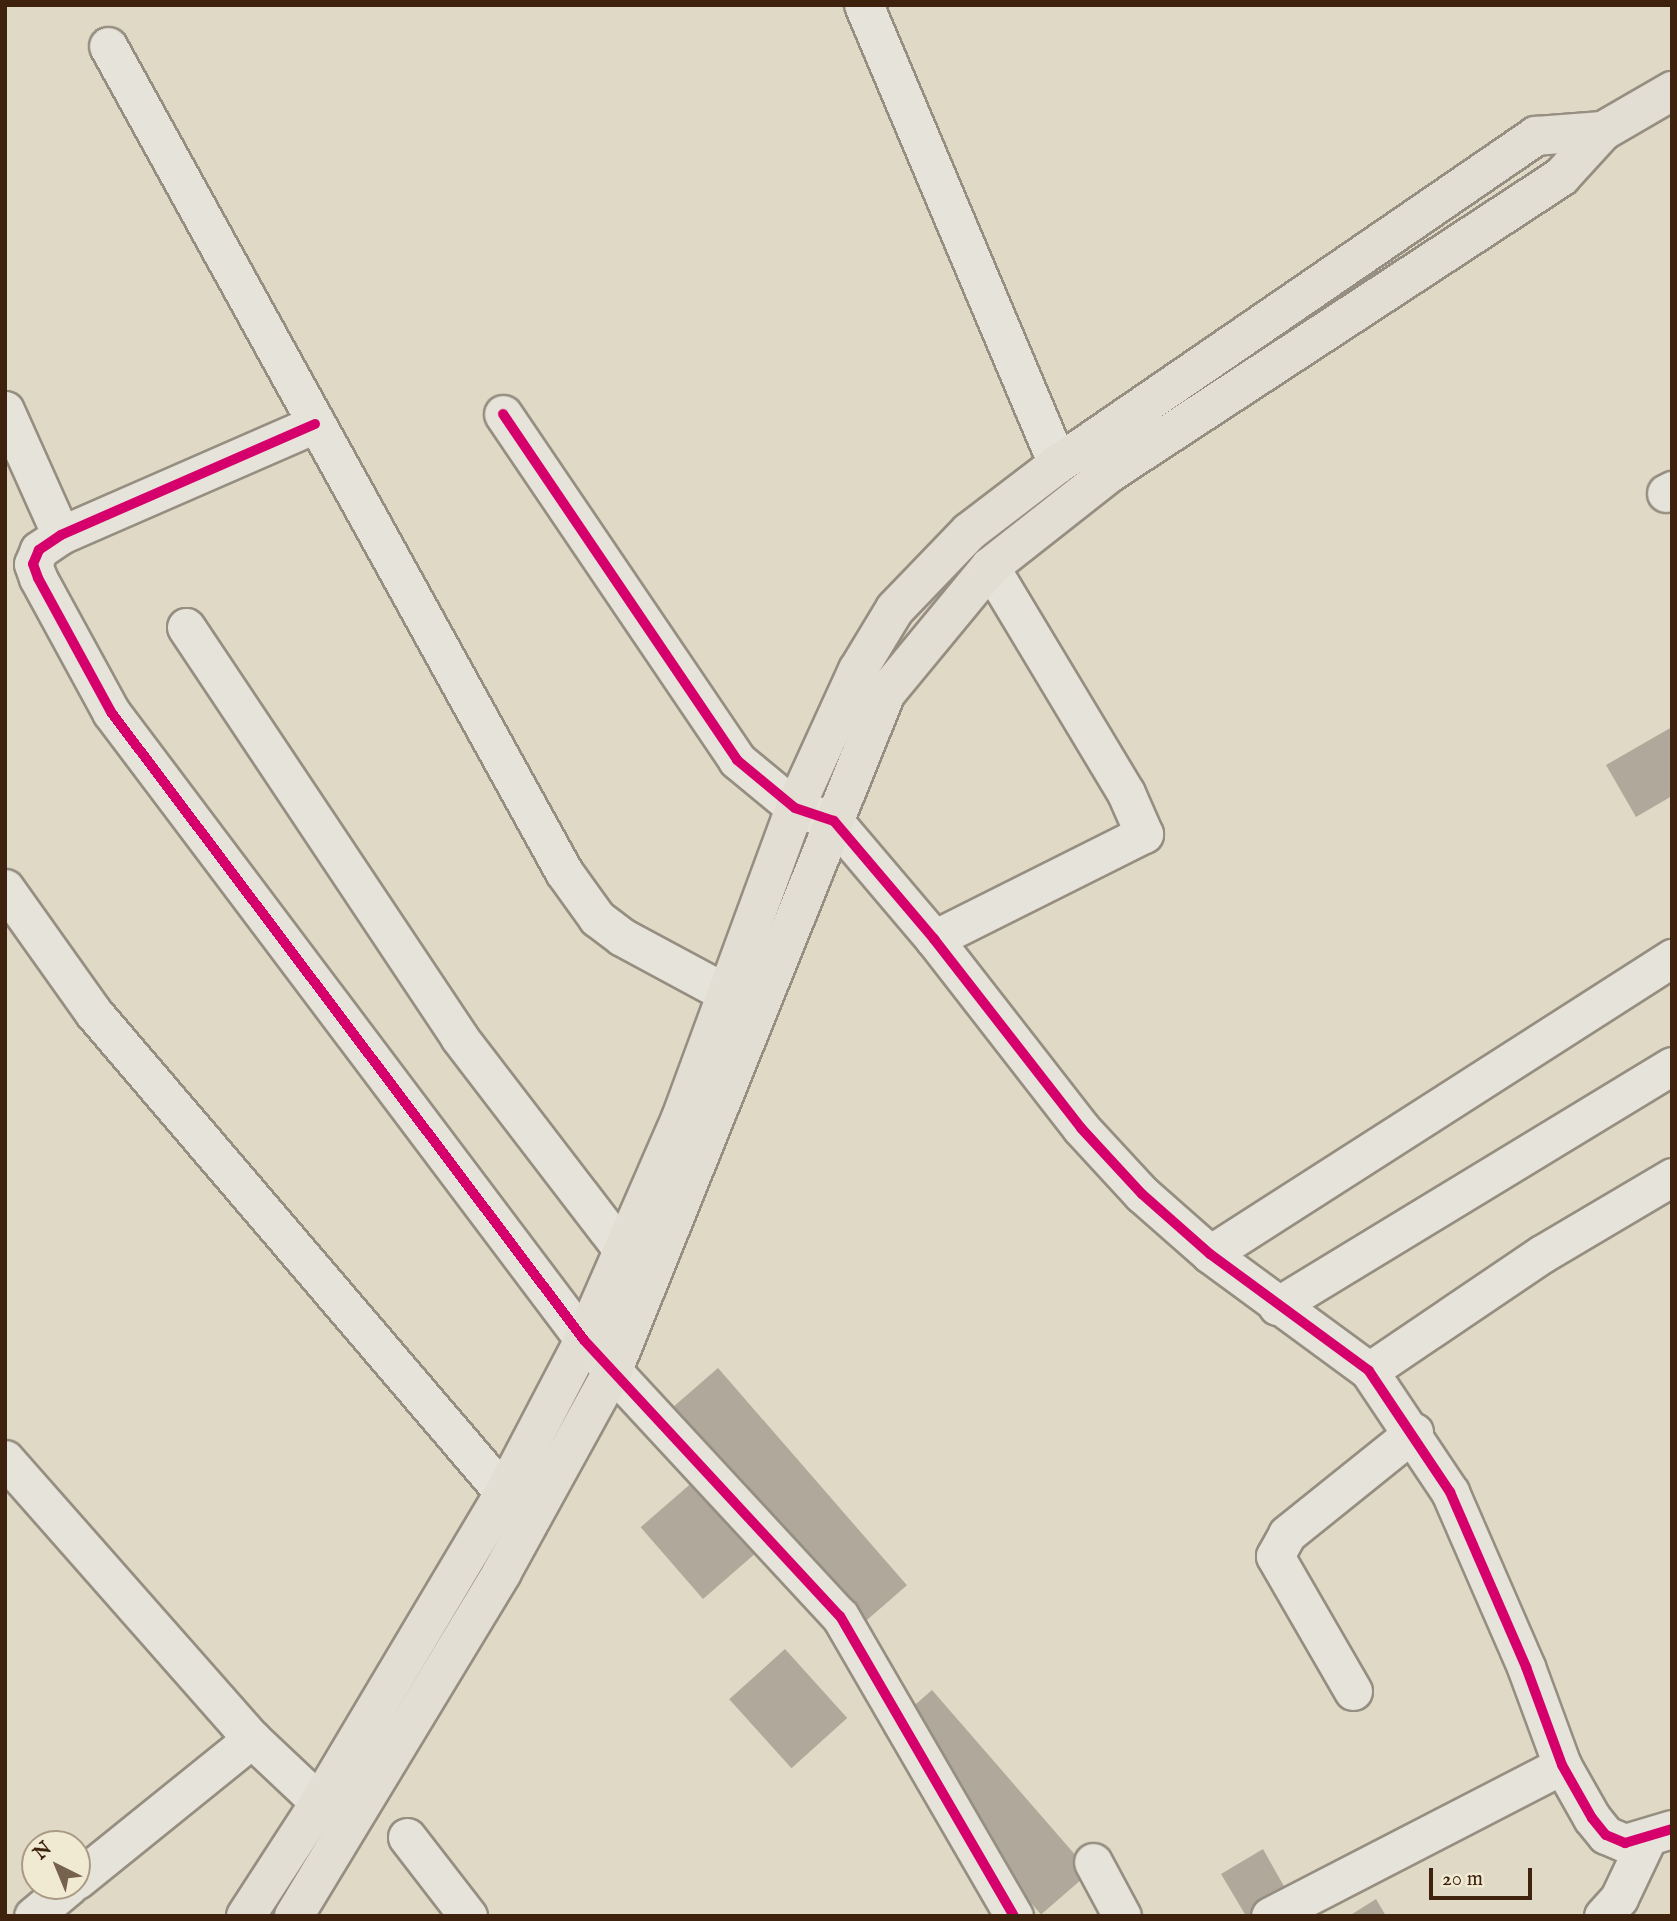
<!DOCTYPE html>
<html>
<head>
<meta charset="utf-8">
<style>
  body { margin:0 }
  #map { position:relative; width:1677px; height:1921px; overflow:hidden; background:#e0d9c6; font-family:"IM FELL English",serif }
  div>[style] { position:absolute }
  .building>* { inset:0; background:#b0a99b; transform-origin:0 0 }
  .roads { filter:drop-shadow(2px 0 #968e81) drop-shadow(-2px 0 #968e81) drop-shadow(0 2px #968e81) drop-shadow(0 -2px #968e81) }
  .minor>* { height:37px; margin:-18.5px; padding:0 18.5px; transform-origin:18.5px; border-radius:18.5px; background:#e6e3da }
  .tertiary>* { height:38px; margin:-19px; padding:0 19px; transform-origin:19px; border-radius:19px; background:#e6e3da }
  .primary>* { height:38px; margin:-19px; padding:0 19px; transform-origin:19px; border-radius:19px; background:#e2ded3 }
  .cycleway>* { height:10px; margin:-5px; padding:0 5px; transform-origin:5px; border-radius:5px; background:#d6006c }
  span { translate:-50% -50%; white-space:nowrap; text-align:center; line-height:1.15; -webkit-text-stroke:5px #f1ead3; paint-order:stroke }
  .frame { position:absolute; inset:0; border:7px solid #3f220e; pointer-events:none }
  .north { position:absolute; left:21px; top:1830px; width:70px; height:70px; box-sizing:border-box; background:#f1ead3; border:2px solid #aa9a84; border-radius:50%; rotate:317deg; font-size:19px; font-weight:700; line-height:28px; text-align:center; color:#3f220e }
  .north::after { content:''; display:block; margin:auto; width:24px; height:32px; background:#77624e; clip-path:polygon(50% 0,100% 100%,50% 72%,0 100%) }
  .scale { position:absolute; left:1429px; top:1868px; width:103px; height:32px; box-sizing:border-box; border:4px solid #3f220e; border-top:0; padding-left:9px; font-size:21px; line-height:24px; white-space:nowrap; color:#3f220e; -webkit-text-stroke:5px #f1ead3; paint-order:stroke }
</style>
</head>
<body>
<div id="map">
  <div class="building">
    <div style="clip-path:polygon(1672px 727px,1672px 796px,1636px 817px,1606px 765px)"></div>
    <div style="left:718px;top:1368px;width:288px;height:64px;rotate:49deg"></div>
    <div style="left:695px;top:1480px;width:95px;height:72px;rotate:49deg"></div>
    <div style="left:785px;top:1649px;width:93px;height:75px;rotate:48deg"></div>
    <div style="left:932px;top:1690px;width:241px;height:65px;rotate:49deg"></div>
    <div style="clip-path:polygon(1263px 1849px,1289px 1895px,1255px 1916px,1246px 1916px,1221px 1874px)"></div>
    <div style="clip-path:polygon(1376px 1899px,1386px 1916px,1349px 1916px)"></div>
  </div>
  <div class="roads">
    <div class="minor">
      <div style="left:108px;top:46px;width:944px;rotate:61.1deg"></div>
      <div style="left:564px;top:872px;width:57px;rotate:54.3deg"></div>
      <div style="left:597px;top:918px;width:31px;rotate:37deg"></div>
      <div style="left:622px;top:937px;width:120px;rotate:28.3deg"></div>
      <div style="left:5px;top:410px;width:137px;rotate:65.9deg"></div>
      <div style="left:503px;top:414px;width:418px;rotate:55.9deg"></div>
      <div style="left:737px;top:760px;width:75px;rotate:39.6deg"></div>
      <div style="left:795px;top:808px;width:41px;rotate:18.4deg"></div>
      <div style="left:834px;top:821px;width:155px;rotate:49.7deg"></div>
      <div style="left:934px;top:939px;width:239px;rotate:52.1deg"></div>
      <div style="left:1081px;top:1128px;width:90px;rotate:47.3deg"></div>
      <div style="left:1142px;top:1194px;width:91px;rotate:41.4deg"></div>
      <div style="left:1210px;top:1254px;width:197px;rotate:36.3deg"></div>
      <div style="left:1369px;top:1371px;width:146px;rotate:56.2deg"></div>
      <div style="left:1450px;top:1492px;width:191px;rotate:66.5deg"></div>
      <div style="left:1526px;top:1667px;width:104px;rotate:69.8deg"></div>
      <div style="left:1562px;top:1765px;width:61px;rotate:60.5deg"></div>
      <div style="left:1592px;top:1818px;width:22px;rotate:51deg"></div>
      <div style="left:1606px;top:1835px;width:21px;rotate:23deg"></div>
      <div style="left:1625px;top:1843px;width:49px;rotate:-16.6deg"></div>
      <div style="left:315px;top:424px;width:277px;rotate:156.4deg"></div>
      <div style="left:61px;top:535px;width:27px;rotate:146deg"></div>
      <div style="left:39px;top:550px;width:15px;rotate:113deg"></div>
      <div style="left:33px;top:564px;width:15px;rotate:70deg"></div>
      <div style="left:38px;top:578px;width:153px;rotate:61.4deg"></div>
      <div style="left:111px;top:712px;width:786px;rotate:53.01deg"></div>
      <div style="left:584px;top:1340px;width:376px;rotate:47.2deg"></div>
      <div style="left:840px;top:1616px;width:347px;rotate:59.9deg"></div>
      <div style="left:1666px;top:493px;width:7px;rotate:-27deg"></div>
      <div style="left:186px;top:627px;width:493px;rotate:56.3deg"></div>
      <div style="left:459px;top:1037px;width:270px;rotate:52.5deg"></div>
      <div style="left:5px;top:888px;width:152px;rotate:54.6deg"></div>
      <div style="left:93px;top:1012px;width:633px;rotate:49.49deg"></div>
      <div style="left:934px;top:939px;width:235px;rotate:-26.6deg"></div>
      <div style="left:1144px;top:834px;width:45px;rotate:-113.7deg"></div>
      <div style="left:1126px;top:793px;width:264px;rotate:-121deg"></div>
      <div style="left:1210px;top:1254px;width:549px;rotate:-32.65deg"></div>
      <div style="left:1277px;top:1306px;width:462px;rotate:-31.3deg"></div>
      <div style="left:1369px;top:1371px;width:209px;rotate:-34.1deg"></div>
      <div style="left:1542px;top:1254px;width:151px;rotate:-30.6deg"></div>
      <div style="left:5px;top:1459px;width:373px;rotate:48.6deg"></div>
      <div style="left:252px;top:1739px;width:122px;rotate:43.3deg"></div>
      <div style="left:1353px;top:1691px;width:156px;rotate:-120deg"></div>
      <div style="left:1275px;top:1556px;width:25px;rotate:-61deg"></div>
      <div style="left:1287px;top:1534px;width:163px;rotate:-38.8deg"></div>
      <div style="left:407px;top:1837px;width:100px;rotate:52.3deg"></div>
      <div style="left:1093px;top:1862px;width:61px;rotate:61.8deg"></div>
      <div style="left:77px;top:1880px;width:225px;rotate:-38.9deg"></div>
      <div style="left:33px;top:1916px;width:47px;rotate:-39.8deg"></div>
      <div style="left:1270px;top:1916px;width:329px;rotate:-27.3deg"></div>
      <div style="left:1603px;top:1916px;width:24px;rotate:-48deg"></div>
      <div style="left:1619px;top:1898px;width:65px;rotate:-64.6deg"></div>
    </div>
    <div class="tertiary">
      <div style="left:864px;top:5px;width:498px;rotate:67.1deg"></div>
    </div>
    <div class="primary">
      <div style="left:246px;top:1916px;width:136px;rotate:-57deg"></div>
      <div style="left:320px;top:1802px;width:360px;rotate:-59.2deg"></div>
      <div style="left:504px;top:1493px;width:173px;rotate:-62.4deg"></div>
      <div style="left:584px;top:1340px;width:242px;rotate:-66.4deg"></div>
      <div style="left:681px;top:1118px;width:330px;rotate:-69.8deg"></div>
      <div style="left:795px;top:808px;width:152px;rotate:-65.5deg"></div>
      <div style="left:858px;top:670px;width:71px;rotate:-58.8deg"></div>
      <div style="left:895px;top:609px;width:107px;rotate:-46.1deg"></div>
      <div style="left:969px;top:532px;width:112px;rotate:-37.4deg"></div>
      <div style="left:1058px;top:464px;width:580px;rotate:-34.46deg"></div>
      <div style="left:1536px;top:136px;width:67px;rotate:-4.3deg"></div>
      <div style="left:294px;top:1916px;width:402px;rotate:-58.8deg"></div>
      <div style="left:502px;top:1572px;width:230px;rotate:-61.2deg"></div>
      <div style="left:613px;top:1370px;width:730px;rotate:-68.04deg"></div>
      <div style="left:886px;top:693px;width:163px;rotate:-50.5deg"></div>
      <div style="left:990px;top:567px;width:150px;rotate:-38.2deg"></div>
      <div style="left:1108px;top:474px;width:542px;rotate:-33.25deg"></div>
      <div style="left:1561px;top:177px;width:62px;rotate:-47.6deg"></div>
      <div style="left:1603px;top:131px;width:80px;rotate:-30.1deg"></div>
    </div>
  </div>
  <div class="cycleway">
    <div style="left:503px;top:414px;width:418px;rotate:55.9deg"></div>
    <div style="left:737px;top:760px;width:75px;rotate:39.6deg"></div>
    <div style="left:795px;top:808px;width:41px;rotate:18.4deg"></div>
    <div style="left:834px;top:821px;width:155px;rotate:49.7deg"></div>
    <div style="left:934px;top:939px;width:239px;rotate:52.1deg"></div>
    <div style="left:1081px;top:1128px;width:90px;rotate:47.3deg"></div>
    <div style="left:1142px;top:1194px;width:91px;rotate:41.4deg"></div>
    <div style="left:1210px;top:1254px;width:197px;rotate:36.3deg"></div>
    <div style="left:1369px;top:1371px;width:146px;rotate:56.2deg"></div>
    <div style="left:1450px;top:1492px;width:191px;rotate:66.5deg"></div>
    <div style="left:1526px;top:1667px;width:104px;rotate:69.8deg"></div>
    <div style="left:1562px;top:1765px;width:61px;rotate:60.5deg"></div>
    <div style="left:1592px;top:1818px;width:22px;rotate:51deg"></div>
    <div style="left:1606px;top:1835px;width:21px;rotate:23deg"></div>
    <div style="left:1625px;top:1843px;width:49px;rotate:-16.6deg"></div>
    <div style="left:315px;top:424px;width:277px;rotate:156.4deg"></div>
    <div style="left:61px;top:535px;width:27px;rotate:146deg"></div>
    <div style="left:39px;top:550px;width:15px;rotate:113deg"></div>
    <div style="left:33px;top:564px;width:15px;rotate:70deg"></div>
    <div style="left:38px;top:578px;width:153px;rotate:61.4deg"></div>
    <div style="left:111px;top:712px;width:786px;rotate:53.01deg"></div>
    <div style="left:584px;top:1340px;width:376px;rotate:47.2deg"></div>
    <div style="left:840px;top:1616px;width:347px;rotate:59.9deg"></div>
  </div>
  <div class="frame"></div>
  <div class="north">N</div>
  <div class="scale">20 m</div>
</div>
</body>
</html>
